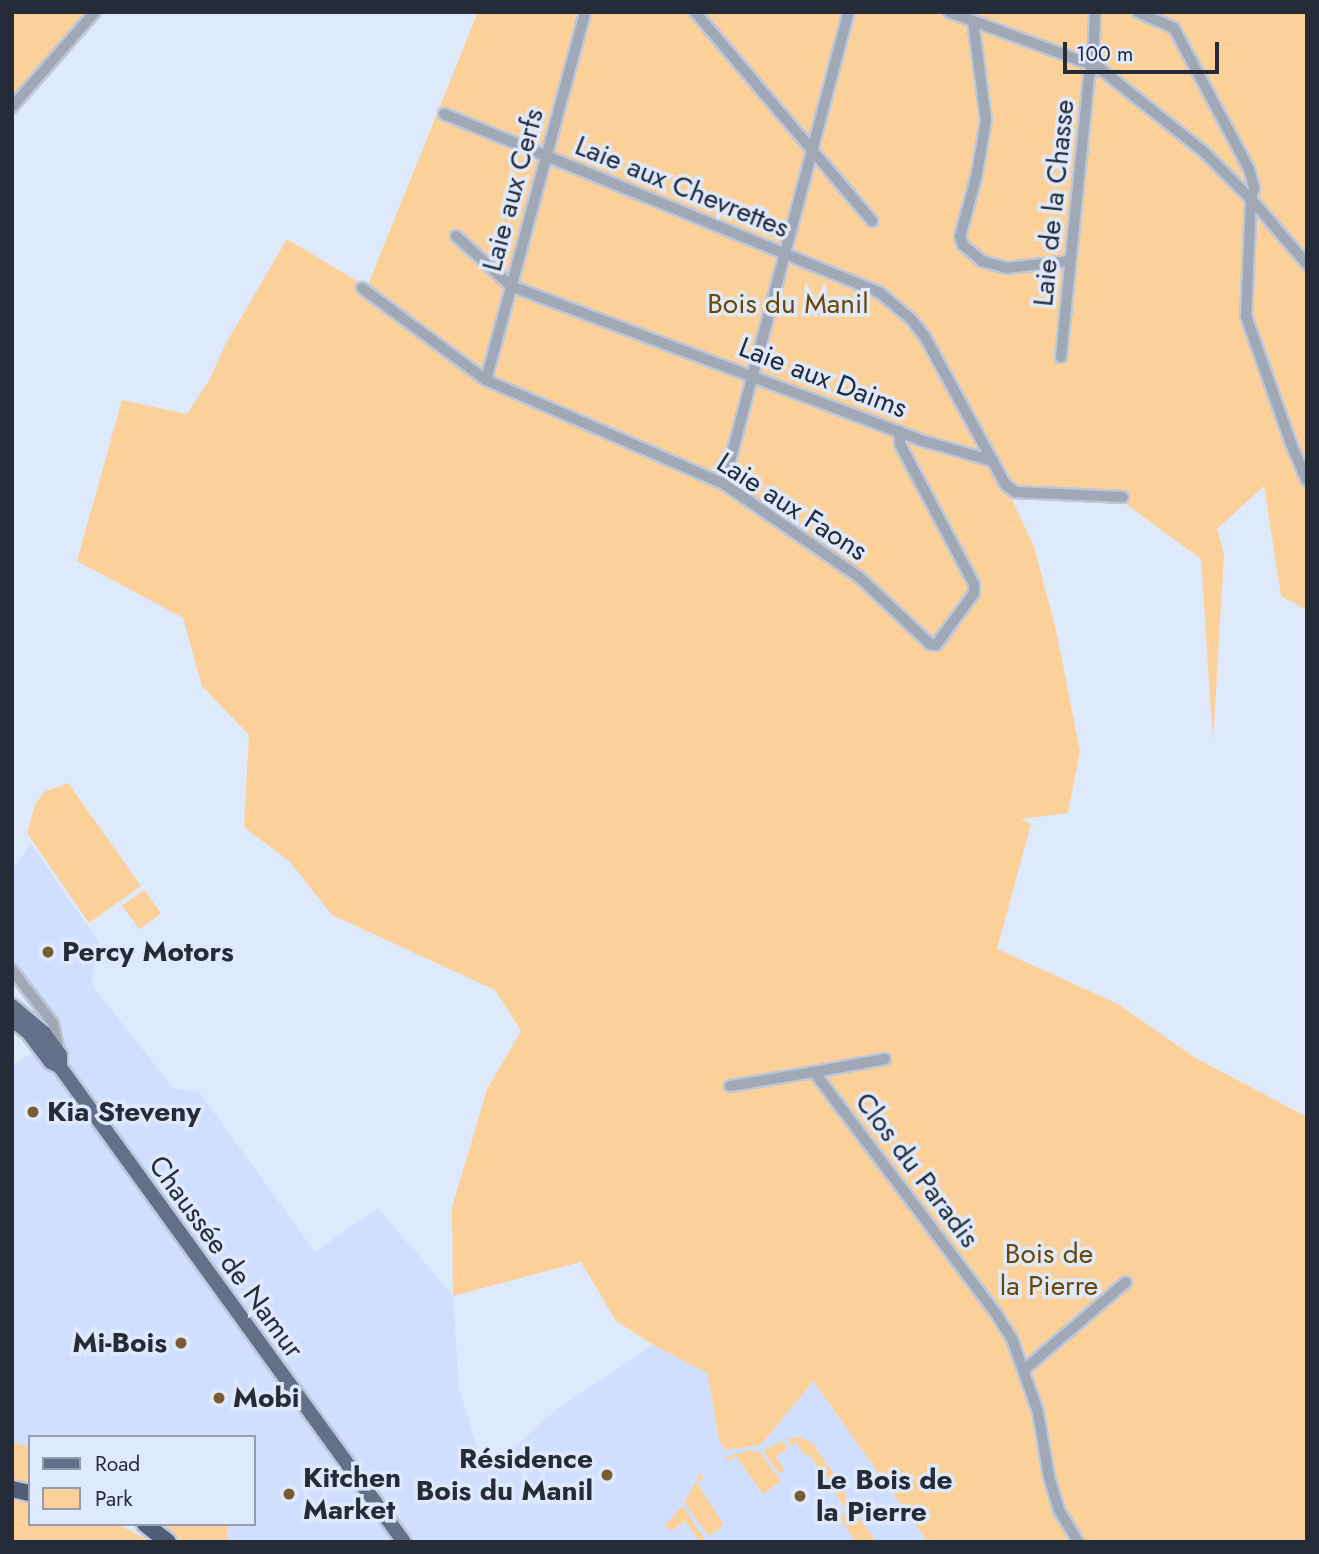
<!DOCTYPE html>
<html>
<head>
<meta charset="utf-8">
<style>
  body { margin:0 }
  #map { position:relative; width:1319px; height:1554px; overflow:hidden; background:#dfe9fc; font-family:Jost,sans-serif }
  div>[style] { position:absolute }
  .built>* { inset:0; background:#d0dfff }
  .green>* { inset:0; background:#fcd199; transform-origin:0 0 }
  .roads { filter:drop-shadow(2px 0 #bec7d9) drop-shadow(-2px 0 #bec7d9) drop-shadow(0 2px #bec7d9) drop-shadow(0 -2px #bec7d9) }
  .minor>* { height:10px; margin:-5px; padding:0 5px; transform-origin:5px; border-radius:5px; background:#a0a7b5 }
  .major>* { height:14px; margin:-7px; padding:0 7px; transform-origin:7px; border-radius:7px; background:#647089 }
  .highway>* { height:16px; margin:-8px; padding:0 8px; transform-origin:8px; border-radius:8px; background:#4f5d78 }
  .dots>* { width:19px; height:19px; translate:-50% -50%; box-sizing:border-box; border:4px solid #dfe9fc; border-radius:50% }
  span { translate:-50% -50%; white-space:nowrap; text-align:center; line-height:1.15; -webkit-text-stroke:7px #dfe9fc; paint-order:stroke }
  .street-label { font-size:28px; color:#252b37 }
  .park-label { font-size:28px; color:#6c4603 }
  .poi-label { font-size:28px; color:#252b37; font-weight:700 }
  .left { translate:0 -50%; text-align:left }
  .right { translate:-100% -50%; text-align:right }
  .frame { position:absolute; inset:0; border:14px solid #252b37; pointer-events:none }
  .legend { position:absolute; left:28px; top:1435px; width:228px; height:91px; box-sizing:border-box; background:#dfe9fc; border:2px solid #959dad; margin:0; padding:9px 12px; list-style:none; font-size:21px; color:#252b37 }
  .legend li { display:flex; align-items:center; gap:14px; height:35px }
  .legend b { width:35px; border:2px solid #959dad }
  .scale { position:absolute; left:1063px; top:42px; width:156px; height:32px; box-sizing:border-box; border:4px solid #252b37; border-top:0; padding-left:9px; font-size:21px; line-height:24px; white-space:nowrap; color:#252b37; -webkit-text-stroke:5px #dfe9fc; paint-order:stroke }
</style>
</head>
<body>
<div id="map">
  <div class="built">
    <div style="clip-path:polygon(31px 844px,102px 947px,95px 952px,92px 985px,173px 1088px,199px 1092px,315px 1252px,378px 1208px,453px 1296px,459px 1389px,485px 1473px,556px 1410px,653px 1345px,707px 1373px,719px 1440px,761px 1445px,813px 1381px,928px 1542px,227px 1542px,228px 1524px,254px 1524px,254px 1437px,30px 1437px,30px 1447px,12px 1442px,12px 1065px,31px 1054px,58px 1027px,12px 959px,12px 870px)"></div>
  </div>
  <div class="green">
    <div style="clip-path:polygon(12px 12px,85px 12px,12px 99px)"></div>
    <div style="clip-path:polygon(478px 12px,1307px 12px,1307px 610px,1281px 596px,1264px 486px,1217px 529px,1224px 555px,1213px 741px,1201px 559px,1123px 502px,1010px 496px,1034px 546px,1056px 630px,1080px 751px,1068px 813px,1021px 819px,1031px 824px,997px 949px,1118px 1004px,1194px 1057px,1307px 1117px,1307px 1542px,928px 1542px,813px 1381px,761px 1445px,726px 1450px,719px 1440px,707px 1373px,653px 1345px,616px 1321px,581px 1262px,453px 1296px,452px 1208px,487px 1089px,521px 1031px,495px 990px,332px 915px,290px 862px,244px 827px,249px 735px,202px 686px,183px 618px,77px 561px,122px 400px,187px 414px,210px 379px,225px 345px,287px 239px,367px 287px)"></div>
    <div style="clip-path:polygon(68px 783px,141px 886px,89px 923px,27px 833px,35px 805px,44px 792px)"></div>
    <div style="left:144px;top:890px;width:29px;height:27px;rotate:54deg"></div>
    <div style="clip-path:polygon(800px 1437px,812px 1443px,842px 1485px,847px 1499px,845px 1508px,809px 1454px,806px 1456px,796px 1442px,791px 1446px,787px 1439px)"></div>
    <div style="clip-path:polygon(782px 1441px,788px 1448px,776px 1457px,785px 1470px,780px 1474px,763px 1451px)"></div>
    <div style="clip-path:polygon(12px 1442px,30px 1447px,30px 1487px,12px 1483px)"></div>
    <div style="clip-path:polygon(750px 1450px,760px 1452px,781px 1481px,763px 1494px,736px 1456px,728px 1461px,725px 1457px)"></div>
    <div style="clip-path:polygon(701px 1473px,704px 1478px,697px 1483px,724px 1525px,709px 1536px,684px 1503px)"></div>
    <div style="clip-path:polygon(12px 1499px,30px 1503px,30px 1524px,117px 1524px,152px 1542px,12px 1542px)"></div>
    <div style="clip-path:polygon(682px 1506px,706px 1541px,706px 1542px,700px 1542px,685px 1521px,671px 1531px,665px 1525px)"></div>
    <div style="clip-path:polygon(851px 1506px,876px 1542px,856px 1542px,840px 1519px)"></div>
    <div style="clip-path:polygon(155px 1524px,228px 1524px,227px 1542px,177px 1542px)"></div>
  </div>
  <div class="roads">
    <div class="minor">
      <div style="left:695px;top:12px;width:274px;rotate:49.7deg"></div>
      <div style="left:949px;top:12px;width:159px;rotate:20.3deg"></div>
      <div style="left:1098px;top:67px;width:136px;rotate:38.7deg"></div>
      <div style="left:1204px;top:152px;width:66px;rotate:45deg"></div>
      <div style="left:1251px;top:199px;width:86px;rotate:49.3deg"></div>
      <div style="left:1138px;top:12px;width:39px;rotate:24deg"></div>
      <div style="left:1174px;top:28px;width:160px;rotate:62deg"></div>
      <div style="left:1249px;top:169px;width:20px;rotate:75deg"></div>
      <div style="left:1254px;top:188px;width:11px;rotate:105deg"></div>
      <div style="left:1251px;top:199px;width:117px;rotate:92.4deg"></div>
      <div style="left:1246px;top:316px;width:136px;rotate:70.6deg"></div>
      <div style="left:1291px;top:444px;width:40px;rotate:66.6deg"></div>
      <div style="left:973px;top:21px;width:100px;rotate:82.5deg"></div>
      <div style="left:986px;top:120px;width:55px;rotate:99.5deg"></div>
      <div style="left:977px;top:174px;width:65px;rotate:105.1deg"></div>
      <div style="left:960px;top:237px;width:9px;rotate:69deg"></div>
      <div style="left:963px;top:245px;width:25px;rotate:40deg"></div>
      <div style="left:982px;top:261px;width:25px;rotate:16deg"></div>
      <div style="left:1006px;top:268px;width:64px;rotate:-6.2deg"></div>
      <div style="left:12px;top:107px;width:126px;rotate:-48.9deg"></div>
      <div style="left:444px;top:114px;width:471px;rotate:22.3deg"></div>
      <div style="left:880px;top:293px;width:40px;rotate:40deg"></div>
      <div style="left:911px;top:319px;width:23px;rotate:52deg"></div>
      <div style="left:925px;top:337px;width:167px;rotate:61.4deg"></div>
      <div style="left:1005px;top:484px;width:13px;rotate:39deg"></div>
      <div style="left:1015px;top:492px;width:108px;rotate:2.7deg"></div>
      <div style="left:456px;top:236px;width:74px;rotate:42.3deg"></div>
      <div style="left:511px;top:286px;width:444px;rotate:20.6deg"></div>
      <div style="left:927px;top:442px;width:69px;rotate:16.1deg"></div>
      <div style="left:362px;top:288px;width:154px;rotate:36.6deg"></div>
      <div style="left:486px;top:380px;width:260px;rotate:23.6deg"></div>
      <div style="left:724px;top:484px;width:164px;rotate:34.6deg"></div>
      <div style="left:859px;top:577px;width:98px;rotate:43.3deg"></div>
      <div style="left:930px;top:644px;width:6px;rotate:9deg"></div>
      <div style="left:936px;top:645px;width:64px;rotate:-53.8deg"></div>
      <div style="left:974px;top:593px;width:9px;rotate:-90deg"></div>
      <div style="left:974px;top:584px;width:158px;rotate:-117.9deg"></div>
      <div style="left:900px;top:444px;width:13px;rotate:-94deg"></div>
      <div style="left:1061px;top:357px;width:281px;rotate:-84.3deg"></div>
      <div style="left:1089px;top:77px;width:13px;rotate:-72deg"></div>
      <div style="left:1093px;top:65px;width:53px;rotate:-87.8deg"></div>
      <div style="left:486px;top:380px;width:381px;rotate:-74.9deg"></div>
      <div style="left:724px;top:484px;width:488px;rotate:-75.2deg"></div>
      <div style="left:12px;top:970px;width:67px;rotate:52.3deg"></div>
      <div style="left:53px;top:1023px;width:33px;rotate:78deg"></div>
      <div style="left:885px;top:1059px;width:72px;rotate:169.6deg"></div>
      <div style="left:814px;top:1072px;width:304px;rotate:53deg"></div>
      <div style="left:997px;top:1315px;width:28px;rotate:58deg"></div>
      <div style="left:1012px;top:1339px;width:77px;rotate:70.4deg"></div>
      <div style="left:1038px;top:1412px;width:66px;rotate:80.4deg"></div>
      <div style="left:1049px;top:1477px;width:34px;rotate:73deg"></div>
      <div style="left:1059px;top:1510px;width:37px;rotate:59deg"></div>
      <div style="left:730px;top:1086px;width:85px;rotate:-9.5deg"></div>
      <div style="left:1025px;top:1369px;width:133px;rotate:-40.7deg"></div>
    </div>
    <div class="major">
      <div style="left:12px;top:1006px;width:42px;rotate:40.2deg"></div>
      <div style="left:44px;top:1033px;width:27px;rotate:54deg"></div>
      <div style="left:60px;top:1055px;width:12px;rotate:90deg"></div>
      <div style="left:12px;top:1020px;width:20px;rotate:37deg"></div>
      <div style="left:28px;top:1032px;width:38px;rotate:53deg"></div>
      <div style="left:51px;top:1062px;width:10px;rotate:29deg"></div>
      <div style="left:60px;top:1067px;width:586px;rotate:54.09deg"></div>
    </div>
    <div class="highway">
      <div style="left:12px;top:1489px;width:18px;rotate:13deg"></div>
      <div style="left:145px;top:1524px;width:29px;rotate:38deg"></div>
    </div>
  </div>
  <div class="dots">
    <div style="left:48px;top:952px;background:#7b5c31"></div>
    <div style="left:33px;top:1112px;background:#7b5c31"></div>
    <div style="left:181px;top:1343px;background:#7b5c31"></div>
    <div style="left:219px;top:1398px;background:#7b5c31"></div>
    <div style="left:607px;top:1475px;background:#7b5c31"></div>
    <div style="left:289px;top:1494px;background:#7b5c31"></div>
    <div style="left:800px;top:1496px;background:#7b5c31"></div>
  </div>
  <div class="street-label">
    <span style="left:682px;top:187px;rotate:22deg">Laie aux Chevrettes</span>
    <span style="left:513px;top:190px;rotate:-75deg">Laie aux Cerfs</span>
    <span style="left:1054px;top:203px;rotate:-84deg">Laie de la Chasse</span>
    <span style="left:823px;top:378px;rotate:21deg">Laie aux Daims</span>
    <span style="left:792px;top:507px;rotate:33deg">Laie aux Faons</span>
    <span style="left:917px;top:1170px;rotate:53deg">Clos du Paradis</span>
    <span style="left:226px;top:1257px;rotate:54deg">Chaussée de Namur</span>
  </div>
  <div class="park-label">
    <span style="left:788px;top:304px">Bois du Manil</span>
    <span style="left:1049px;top:1270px">Bois de<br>la Pierre</span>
  </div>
  <div class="poi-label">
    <span class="left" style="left:62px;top:952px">Percy Motors</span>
    <span class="left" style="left:47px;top:1112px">Kia Steveny</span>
    <span class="right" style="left:167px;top:1343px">Mi-Bois</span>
    <span class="left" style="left:233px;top:1398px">Mobi</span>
    <span class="right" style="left:593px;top:1475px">Résidence<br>Bois du Manil</span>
    <span class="left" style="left:303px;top:1494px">Kitchen<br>Market</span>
    <span class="left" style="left:816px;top:1496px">Le Bois de<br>la Pierre</span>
  </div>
  <div class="frame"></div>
  <ul class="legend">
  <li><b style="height:9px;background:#647089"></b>Road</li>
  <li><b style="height:19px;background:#fcd199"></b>Park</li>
  </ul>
  <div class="scale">100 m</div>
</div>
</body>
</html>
